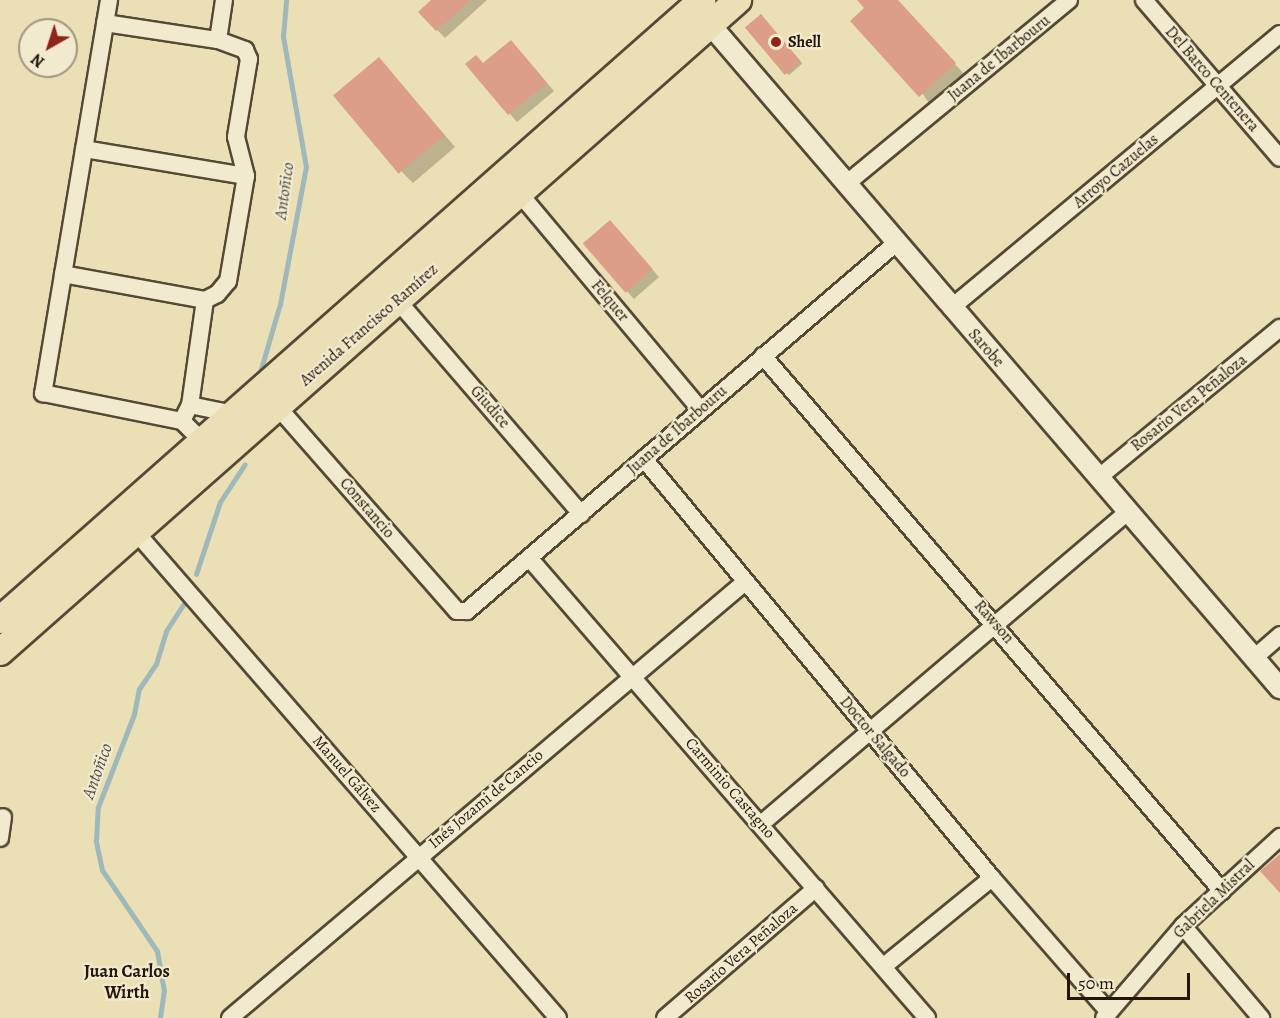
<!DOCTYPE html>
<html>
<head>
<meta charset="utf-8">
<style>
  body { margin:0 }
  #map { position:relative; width:1280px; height:1018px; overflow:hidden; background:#ebdfb5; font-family:Alegreya,serif }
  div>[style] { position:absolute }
  .shadow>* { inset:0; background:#0003; transform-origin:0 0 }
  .stream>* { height:5px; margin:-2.5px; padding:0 2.5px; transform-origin:2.5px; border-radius:2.5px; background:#9fb9ba }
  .building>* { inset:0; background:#dc9d89; transform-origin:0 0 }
  .roads { filter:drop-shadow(2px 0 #554935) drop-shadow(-2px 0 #554935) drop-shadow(0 2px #554935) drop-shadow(0 -2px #554935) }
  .minor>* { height:16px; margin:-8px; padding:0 8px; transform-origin:8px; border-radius:8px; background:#f2eacf }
  .tertiary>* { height:20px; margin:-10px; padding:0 10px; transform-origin:10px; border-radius:10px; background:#f2eacf }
  .primary>* { height:26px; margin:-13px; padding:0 13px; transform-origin:13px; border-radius:13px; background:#ebdfb5 }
  .dots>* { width:16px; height:16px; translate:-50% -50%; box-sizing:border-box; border:3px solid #f2eacf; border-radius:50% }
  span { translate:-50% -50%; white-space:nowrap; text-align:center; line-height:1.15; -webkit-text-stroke:4.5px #f2eacf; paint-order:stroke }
  .poi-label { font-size:16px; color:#23170a; font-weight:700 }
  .left { translate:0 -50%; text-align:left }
  .street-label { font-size:16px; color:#23170a }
  .water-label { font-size:18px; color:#4e5048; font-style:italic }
  .neighbourhood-label { font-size:18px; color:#23170a; font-weight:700 }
  .north { position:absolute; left:18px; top:18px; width:60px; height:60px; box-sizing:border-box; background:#f2eacf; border:2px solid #9f9680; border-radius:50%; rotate:219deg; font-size:16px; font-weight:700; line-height:24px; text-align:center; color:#23170a }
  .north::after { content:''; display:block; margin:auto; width:21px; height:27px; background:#8f2418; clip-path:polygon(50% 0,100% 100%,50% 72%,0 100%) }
  .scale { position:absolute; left:1067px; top:973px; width:123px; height:27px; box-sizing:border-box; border:3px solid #23170a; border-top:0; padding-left:8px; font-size:18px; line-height:21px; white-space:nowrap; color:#23170a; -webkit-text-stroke:4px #f2eacf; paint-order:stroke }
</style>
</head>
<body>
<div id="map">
  <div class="shadow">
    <div style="clip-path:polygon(433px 0,487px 0,445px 38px,420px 12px)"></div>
    <div style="clip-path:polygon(859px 0,897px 0,965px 75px,931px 106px)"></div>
    <div style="left:761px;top:16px;width:63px;height:18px;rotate:49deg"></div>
    <div style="clip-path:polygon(519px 50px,554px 91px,517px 122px,467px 64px,484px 64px)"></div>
    <div style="clip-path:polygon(389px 70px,455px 147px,413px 183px,402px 172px)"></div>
    <div style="clip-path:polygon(618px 230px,659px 277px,634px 299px,585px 244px)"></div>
  </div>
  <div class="stream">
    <div style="left:258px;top:379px;width:78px;rotate:-73.7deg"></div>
    <div style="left:280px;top:304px;width:139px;rotate:-79.3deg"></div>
    <div style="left:306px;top:167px;width:133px;rotate:-100deg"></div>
    <div style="left:283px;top:36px;width:36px;rotate:-85deg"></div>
    <div style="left:196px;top:574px;width:76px;rotate:-71.6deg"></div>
    <div style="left:220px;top:502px;width:45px;rotate:-56.7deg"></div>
    <div style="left:160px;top:1018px;width:27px;rotate:-82deg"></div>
    <div style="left:164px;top:991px;width:41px;rotate:-99.9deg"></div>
    <div style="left:157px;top:951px;width:98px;rotate:-124.2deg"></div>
    <div style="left:102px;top:870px;width:30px;rotate:-102deg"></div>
    <div style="left:96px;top:841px;width:34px;rotate:-87deg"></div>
    <div style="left:98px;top:807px;width:100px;rotate:-68.8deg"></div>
    <div style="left:134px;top:714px;width:25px;rotate:-79deg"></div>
    <div style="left:139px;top:689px;width:30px;rotate:-56deg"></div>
    <div style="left:156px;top:664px;width:34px;rotate:-73deg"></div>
    <div style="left:166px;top:631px;width:35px;rotate:-57deg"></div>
  </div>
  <div class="building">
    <div style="clip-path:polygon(431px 0,470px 0,436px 31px,418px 12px)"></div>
    <div style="clip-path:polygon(857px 0,898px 0,956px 63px,919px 97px,850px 21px,864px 8px)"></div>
    <div style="left:761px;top:14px;width:62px;height:21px;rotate:50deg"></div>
    <div style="clip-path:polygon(511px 40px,547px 83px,508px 115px,465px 64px,476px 55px,483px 63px)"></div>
    <div style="left:379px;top:57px;width:102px;height:60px;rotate:50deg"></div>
    <div style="left:610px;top:220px;width:65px;height:36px;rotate:49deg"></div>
    <div style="clip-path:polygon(1280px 854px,1280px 893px,1260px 871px)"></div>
  </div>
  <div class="roads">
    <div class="minor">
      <div style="left:109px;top:0;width:399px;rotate:99.5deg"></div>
      <div style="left:43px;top:393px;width:142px;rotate:11.4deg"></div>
      <div style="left:182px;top:421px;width:28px;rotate:45deg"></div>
      <div style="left:1144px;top:0;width:208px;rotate:49.3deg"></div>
      <div style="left:105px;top:23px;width:114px;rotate:8.6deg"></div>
      <div style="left:218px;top:40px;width:29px;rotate:20deg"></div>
      <div style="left:245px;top:50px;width:10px;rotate:66deg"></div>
      <div style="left:249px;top:59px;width:79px;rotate:99.5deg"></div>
      <div style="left:236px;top:137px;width:40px;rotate:75.6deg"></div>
      <div style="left:246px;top:176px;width:107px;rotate:99.7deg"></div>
      <div style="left:228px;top:281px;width:17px;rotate:130deg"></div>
      <div style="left:217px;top:294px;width:13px;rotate:153deg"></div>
      <div style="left:205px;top:300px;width:106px;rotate:98.1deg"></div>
      <div style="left:190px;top:405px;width:18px;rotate:117deg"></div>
      <div style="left:218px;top:40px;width:40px;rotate:-81.5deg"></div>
      <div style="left:84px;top:149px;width:164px;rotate:9.5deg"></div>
      <div style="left:846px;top:184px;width:289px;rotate:-39.5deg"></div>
      <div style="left:520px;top:194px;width:280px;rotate:50.1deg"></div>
      <div style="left:63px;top:274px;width:144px;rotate:10.4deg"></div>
      <div style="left:398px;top:301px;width:281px;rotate:49.3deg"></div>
      <div style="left:951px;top:308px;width:428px;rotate:-39.8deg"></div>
      <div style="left:763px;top:356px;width:705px;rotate:49.37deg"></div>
      <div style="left:190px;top:405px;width:45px;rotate:11.6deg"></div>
      <div style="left:276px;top:405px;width:274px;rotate:48.7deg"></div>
      <div style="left:457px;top:611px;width:10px"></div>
      <div style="left:467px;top:611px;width:565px;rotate:-40.62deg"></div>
      <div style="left:644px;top:459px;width:545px;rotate:50.29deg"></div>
      <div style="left:992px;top:878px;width:178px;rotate:48.9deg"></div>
      <div style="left:1098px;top:478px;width:236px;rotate:-39.5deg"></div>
      <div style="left:135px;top:531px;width:645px;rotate:49.02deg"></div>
      <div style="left:530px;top:559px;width:607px;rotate:49.14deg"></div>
      <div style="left:1254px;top:658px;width:35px;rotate:-41deg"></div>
      <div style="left:761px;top:824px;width:481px;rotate:-40.4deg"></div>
      <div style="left:0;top:838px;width:21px;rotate:-82deg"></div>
      <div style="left:1183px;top:926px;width:121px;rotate:49.7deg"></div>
      <div style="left:884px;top:966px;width:139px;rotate:-39.2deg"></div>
      <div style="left:230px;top:1018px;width:675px;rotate:-40.25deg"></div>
      <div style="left:665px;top:1018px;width:199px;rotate:-40.7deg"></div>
      <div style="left:1104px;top:1018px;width:121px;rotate:-49.3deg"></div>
      <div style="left:1183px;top:926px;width:132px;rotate:-42.5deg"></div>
    </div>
    <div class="tertiary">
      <div style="left:701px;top:14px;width:889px;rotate:49.34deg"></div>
    </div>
    <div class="primary">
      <div style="left:0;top:620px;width:937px;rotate:-41.45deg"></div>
      <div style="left:0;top:652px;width:985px;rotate:-41.46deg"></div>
    </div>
  </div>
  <div class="dots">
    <div style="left:776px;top:42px;background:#8f2418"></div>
  </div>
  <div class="poi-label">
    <span class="left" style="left:788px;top:42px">Shell</span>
  </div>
  <div class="street-label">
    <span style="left:999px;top:58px;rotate:-39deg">Juana de Ibarbouru</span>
    <span style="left:1212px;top:79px;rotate:49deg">Del Barco Centenera</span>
    <span style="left:1116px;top:171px;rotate:-40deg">Arroyo Cazuelas</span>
    <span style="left:610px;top:301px;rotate:50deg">Felquer</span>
    <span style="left:369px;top:325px;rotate:-41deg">Avenida Francisco Ramírez</span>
    <span style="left:986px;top:348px;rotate:49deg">Sarobe</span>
    <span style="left:1189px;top:403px;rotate:-39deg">Rosario Vera Peñaloza</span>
    <span style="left:490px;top:407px;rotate:49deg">Giudice</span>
    <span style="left:677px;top:430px;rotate:-41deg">Juana de Ibarbouru</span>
    <span style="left:367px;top:508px;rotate:49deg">Constancio</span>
    <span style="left:994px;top:622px;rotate:49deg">Rawson</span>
    <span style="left:875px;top:737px;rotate:50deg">Doctor Salgado</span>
    <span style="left:347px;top:774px;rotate:49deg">Manuel Gálvez</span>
    <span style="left:730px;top:788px;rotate:49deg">Carminio Castagno</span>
    <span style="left:486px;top:799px;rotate:-40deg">Inés Jozami de Cancio</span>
    <span style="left:1214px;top:899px;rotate:-44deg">Gabriela Mistral</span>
    <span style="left:741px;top:953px;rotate:-41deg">Rosario Vera Peñaloza</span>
  </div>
  <div class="water-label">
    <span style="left:284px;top:191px;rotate:-82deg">Antoñico</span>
    <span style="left:97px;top:771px;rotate:-70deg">Antoñico</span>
  </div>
  <div class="neighbourhood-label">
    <span style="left:127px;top:982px">Juan Carlos<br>Wirth</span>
  </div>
  <div class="north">N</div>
  <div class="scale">50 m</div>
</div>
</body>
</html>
